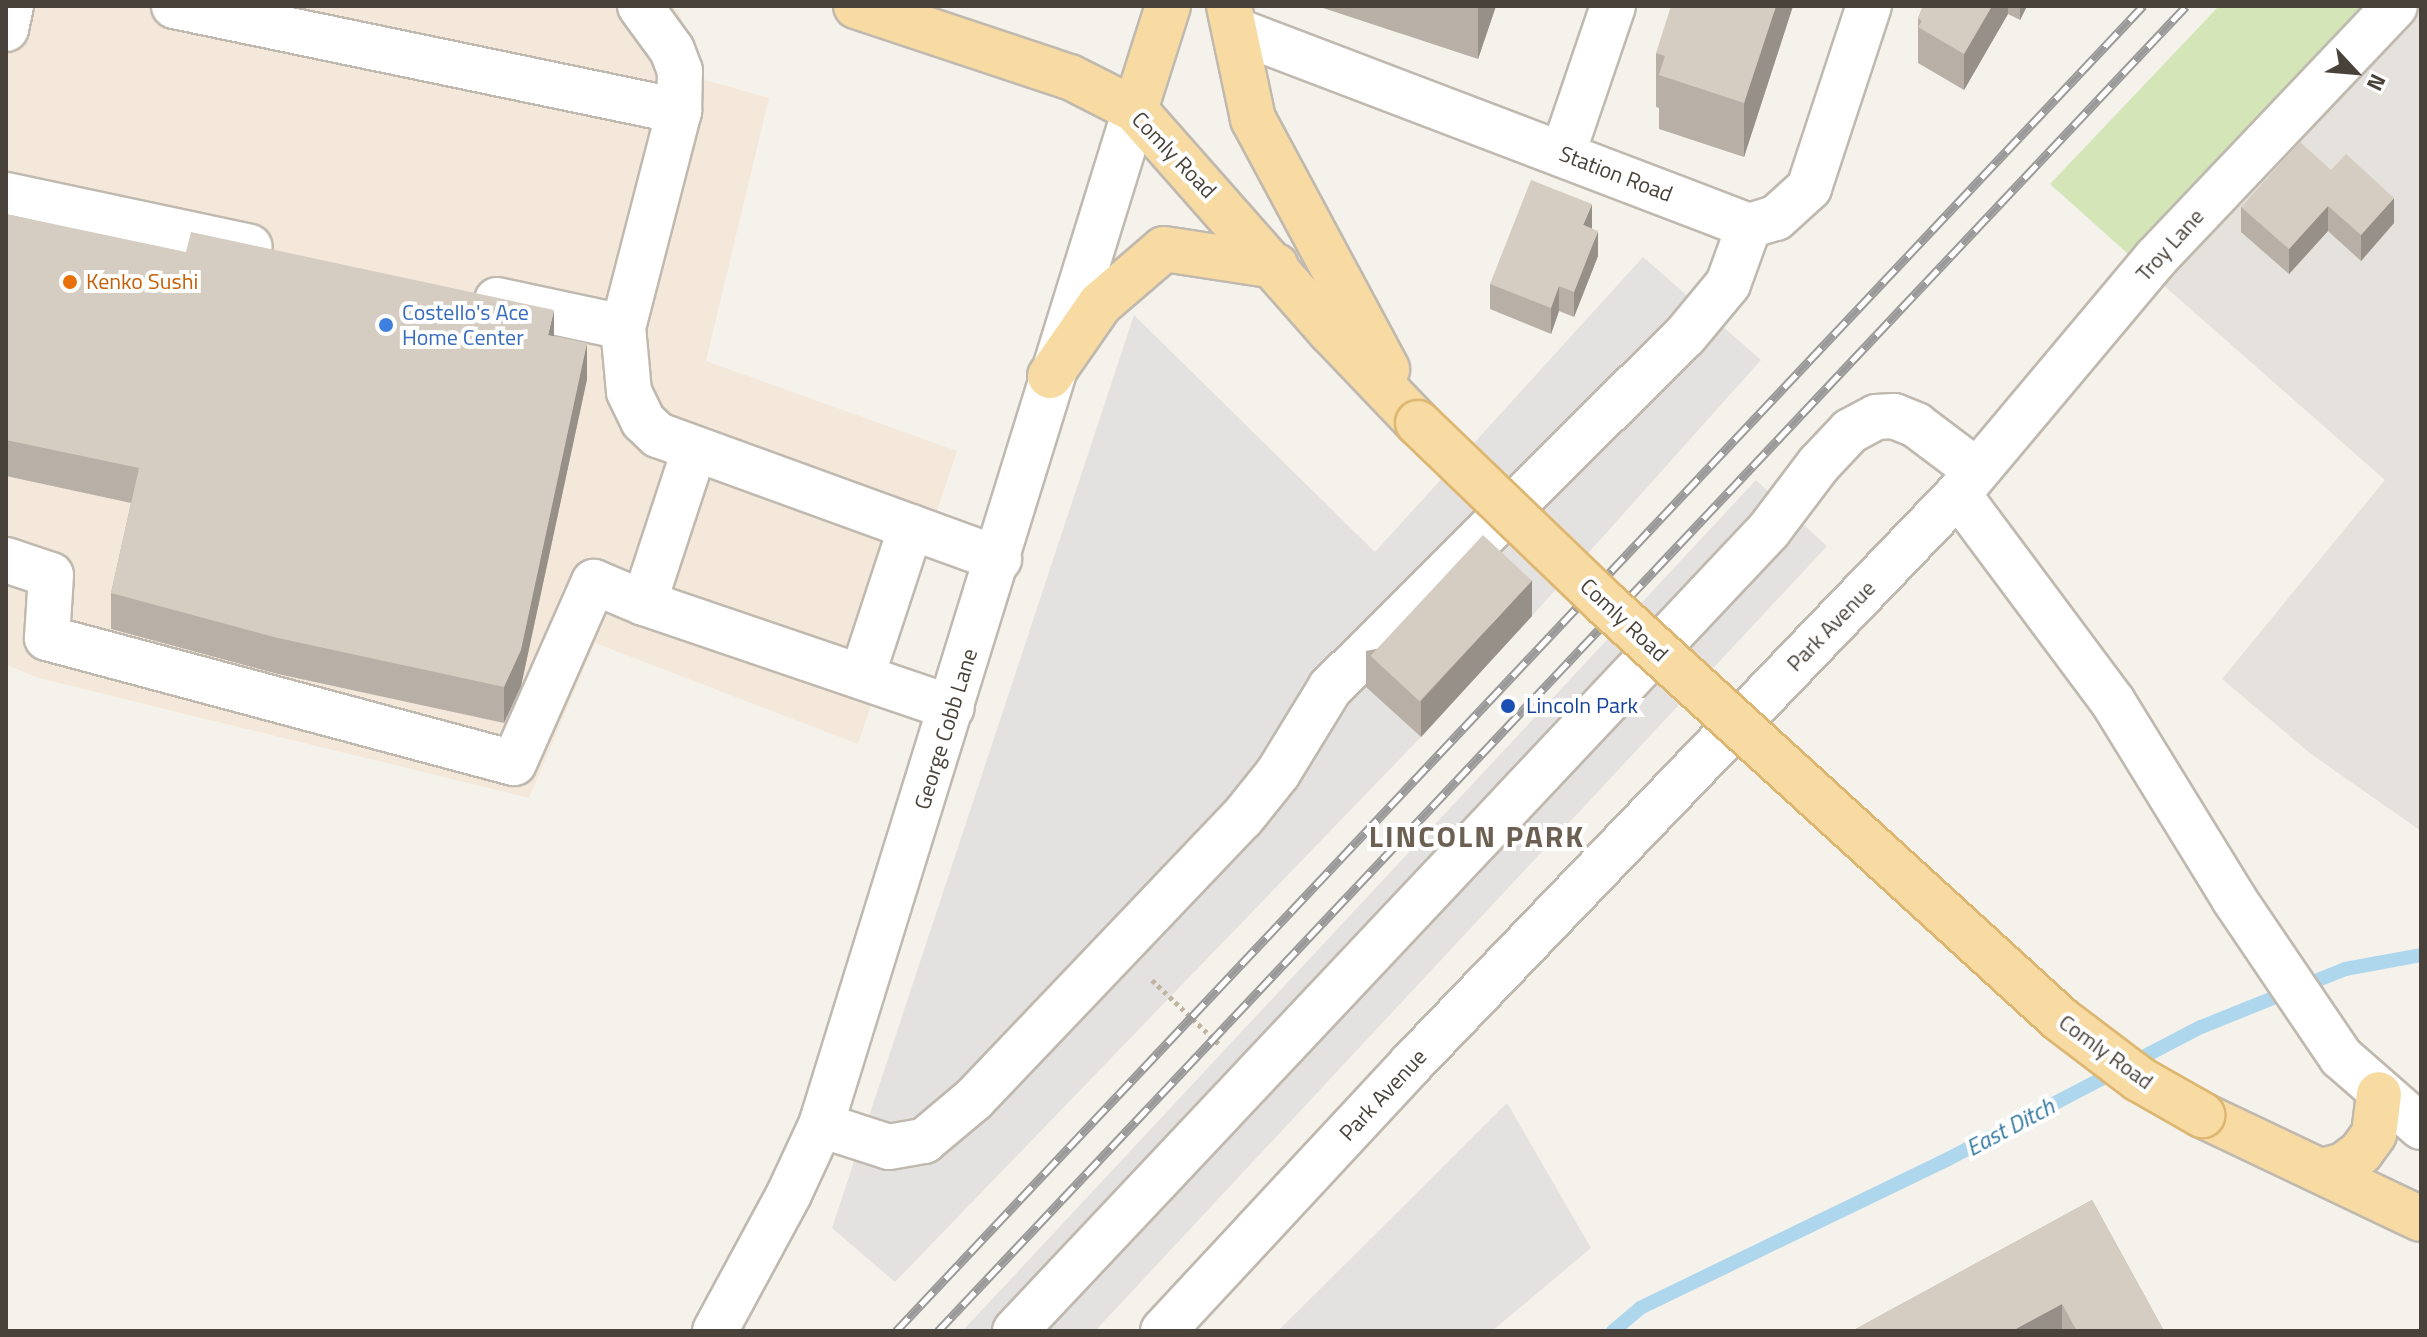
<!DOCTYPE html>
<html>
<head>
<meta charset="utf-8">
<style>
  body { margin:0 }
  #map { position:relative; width:2427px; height:1337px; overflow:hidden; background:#f5f2ec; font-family:"Titillium Web",sans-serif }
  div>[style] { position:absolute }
  .commercial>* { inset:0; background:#f4e8da }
  .industrial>* { inset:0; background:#e5e1dd }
  .green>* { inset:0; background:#d4e6b8 }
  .parking>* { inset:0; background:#e4e2e0; transform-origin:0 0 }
  .stream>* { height:14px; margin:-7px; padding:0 7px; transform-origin:7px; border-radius:7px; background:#aed6ec }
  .path>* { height:5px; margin-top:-2.5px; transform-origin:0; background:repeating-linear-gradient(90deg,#c1b4a1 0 4px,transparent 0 8px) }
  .roads { filter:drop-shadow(2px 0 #c0b9af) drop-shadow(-2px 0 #c0b9af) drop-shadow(0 2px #c0b9af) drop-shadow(0 -2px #c0b9af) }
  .minor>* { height:44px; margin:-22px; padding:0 22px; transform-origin:22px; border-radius:22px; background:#fff }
  .major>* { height:44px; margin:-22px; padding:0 22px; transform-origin:22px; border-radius:22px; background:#f8dba2 }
  .rail>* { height:9px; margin-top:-4.5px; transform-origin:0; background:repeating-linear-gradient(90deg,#fff 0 18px,#9a9a9a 0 36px); box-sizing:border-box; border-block:2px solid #9a9a9a }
  .bridges { filter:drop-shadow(2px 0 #ddb772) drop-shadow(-2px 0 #ddb772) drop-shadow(0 2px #ddb772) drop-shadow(0 -2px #ddb772) }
  .major-bridge>* { height:44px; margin:-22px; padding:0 22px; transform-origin:22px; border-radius:22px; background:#f8dba2 }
  .wall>* { inset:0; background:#b8b0a7 }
  .shaded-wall>* { inset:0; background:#969088 }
  .building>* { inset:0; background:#d6cdc2; transform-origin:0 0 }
  .dots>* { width:22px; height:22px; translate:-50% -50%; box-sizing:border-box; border:4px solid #fff; border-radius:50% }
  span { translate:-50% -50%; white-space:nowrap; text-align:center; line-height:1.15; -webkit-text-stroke:8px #fff; paint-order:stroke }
  .street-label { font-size:22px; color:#49423a }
  .food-label { font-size:22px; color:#c56008 }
  .left { translate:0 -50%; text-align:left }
  .shop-label { font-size:22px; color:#366cbe }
  .transit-label { font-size:22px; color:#164399 }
  .water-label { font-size:24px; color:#35789f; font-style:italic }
  .district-label { font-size:30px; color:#6b6052; font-weight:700; letter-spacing:2px }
  .frame { position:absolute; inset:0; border:8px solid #49423a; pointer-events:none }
  .north { position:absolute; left:2315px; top:32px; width:80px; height:80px; -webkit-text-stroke:6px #fff; paint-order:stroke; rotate:116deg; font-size:22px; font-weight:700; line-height:32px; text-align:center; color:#49423a }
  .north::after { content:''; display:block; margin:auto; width:28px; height:36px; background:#49423a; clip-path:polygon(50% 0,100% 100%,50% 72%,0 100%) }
</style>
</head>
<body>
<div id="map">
  <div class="commercial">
    <div style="clip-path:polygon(6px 6px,667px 6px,678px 10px,705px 80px,769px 98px,706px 361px,957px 451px,858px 744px,595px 643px,529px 798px,39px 678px,6px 665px)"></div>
  </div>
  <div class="industrial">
    <div style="clip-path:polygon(2388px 6px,2421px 6px,2421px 831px,2311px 754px,2222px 679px,2385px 480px,2137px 262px)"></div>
  </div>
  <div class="green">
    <div style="clip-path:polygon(2219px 6px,2388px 6px,2137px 262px,2050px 184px)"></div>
  </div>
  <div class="parking">
    <div style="clip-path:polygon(1643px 257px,1761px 360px,1532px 616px,1477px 566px,1366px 686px,1421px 737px,895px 1282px,832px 1228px,1134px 315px,1375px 552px)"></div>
    <div style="left:1756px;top:480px;width:97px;height:1163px;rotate:43deg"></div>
    <div style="clip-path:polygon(1507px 1103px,1591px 1248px,1492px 1331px,1278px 1331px)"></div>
  </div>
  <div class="stream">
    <div style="left:1613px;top:1331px;width:35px;rotate:-40deg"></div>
    <div style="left:1640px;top:1308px;width:342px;rotate:-25.8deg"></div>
    <div style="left:1948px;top:1159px;width:285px;rotate:-27.6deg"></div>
    <div style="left:2201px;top:1027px;width:155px;rotate:-21.9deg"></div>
    <div style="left:2345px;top:969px;width:77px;rotate:-10.4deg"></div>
  </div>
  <div class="path">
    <div style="left:1152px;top:980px;width:94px;rotate:43.7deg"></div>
  </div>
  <div class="roads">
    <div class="minor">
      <div style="left:174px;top:6px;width:516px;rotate:11.75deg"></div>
      <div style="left:679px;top:111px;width:223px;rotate:104.5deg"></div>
      <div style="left:640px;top:6px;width:54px;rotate:54deg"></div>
      <div style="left:672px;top:50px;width:22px;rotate:69deg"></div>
      <div style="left:680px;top:71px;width:40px;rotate:91.4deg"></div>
      <div style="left:6px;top:29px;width:24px;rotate:-78deg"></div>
      <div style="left:1235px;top:30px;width:550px;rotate:20.87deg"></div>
      <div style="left:1749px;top:226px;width:28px;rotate:-17deg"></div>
      <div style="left:1776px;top:218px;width:45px;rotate:-42.3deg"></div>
      <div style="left:1809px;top:188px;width:192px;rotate:-71.8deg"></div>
      <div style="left:1563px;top:153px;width:155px;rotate:-71.2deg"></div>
      <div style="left:6px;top:195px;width:249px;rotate:12deg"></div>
      <div style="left:497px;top:300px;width:129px;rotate:12.1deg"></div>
      <div style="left:623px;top:327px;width:65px;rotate:84.7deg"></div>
      <div style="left:629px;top:392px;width:32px;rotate:64deg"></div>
      <div style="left:643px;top:421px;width:21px;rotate:43deg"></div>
      <div style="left:658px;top:435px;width:363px;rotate:20deg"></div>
      <div style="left:1958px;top:494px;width:259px;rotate:53.3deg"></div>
      <div style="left:2113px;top:702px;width:231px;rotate:58.4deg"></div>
      <div style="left:2234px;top:899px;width:191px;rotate:55.9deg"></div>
      <div style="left:2341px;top:1057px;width:106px;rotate:41.2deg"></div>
      <div style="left:6px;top:560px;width:47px;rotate:18.4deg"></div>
      <div style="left:51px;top:575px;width:63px;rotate:93.6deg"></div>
      <div style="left:47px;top:638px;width:483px;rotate:15deg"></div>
      <div style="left:514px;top:763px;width:198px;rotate:-66.2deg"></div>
      <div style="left:594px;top:582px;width:54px;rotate:22.8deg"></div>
      <div style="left:644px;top:603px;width:325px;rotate:18.8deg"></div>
      <div style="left:644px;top:603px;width:160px;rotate:-71.8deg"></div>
      <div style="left:862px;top:676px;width:157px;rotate:-71.8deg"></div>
      <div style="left:821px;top:1125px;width:71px;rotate:17.9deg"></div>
      <div style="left:889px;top:1147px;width:36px;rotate:-10deg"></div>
      <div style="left:924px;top:1141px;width:65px;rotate:-40deg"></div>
      <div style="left:974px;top:1099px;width:388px;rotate:-46.4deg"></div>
      <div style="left:1242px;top:818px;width:58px;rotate:-51.3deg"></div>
      <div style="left:1278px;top:773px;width:100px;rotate:-58.5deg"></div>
      <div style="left:1330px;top:688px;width:499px;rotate:-44.8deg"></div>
      <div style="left:1684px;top:337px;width:69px;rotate:-50.3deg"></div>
      <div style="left:1728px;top:284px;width:62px;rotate:-70.1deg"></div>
      <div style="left:715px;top:1331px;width:156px;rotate:-61.6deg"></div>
      <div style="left:789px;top:1194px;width:76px;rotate:-65.1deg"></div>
      <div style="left:821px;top:1125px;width:1062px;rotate:-72.81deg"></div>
      <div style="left:1015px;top:1331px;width:1100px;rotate:-46.73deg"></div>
      <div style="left:1769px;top:530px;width:83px;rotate:-52.9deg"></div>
      <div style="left:1819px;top:464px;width:45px;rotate:-46.8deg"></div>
      <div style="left:1850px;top:431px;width:30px;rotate:-28deg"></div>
      <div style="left:1876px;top:417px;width:18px;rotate:-3deg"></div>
      <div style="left:1894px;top:416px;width:24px;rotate:22deg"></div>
      <div style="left:1916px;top:425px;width:76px;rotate:37deg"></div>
      <div style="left:1163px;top:1331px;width:364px;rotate:-47.1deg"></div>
      <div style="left:1411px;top:1064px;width:790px;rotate:-46.18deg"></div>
      <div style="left:1958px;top:494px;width:308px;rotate:-50deg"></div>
      <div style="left:2156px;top:258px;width:347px;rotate:-46.5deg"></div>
    </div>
    <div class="major">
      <div style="left:856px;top:6px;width:225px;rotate:18.4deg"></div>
      <div style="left:1070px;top:77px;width:73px;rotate:26.9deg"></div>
      <div style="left:1135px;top:110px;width:296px;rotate:48.6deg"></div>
      <div style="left:1331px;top:332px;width:126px;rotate:46.3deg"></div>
      <div style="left:1229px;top:6px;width:116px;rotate:78deg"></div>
      <div style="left:1253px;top:119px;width:284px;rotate:61.8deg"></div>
      <div style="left:1135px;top:110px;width:109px;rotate:-72.4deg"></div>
      <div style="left:1050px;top:376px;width:88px;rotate:-55.2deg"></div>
      <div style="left:1100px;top:304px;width:84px;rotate:-40.7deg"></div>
      <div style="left:1164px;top:249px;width:113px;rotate:8.6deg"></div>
      <div style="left:2202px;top:1115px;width:242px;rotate:25.4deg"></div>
      <div style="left:2323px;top:1171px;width:22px;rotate:-16deg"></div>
      <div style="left:2344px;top:1165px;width:21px;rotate:-37deg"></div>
      <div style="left:2361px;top:1152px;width:22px;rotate:-54deg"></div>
      <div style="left:2374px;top:1134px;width:40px;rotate:-82.9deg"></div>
    </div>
  </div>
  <div class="rail">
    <div style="left:896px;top:1331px;width:1820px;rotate:-46.74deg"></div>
    <div style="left:938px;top:1331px;width:1820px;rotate:-46.71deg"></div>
  </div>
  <div class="bridges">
    <div class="major-bridge">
      <div style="left:1418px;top:423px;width:261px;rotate:43.9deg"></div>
      <div style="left:1606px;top:604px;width:615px;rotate:42.43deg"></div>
      <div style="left:2060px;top:1019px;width:99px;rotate:37.2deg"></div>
      <div style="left:2139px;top:1079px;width:73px;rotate:29.7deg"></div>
    </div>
  </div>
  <div class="wall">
    <div style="clip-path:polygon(1317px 6px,1496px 6px,1478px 59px)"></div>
    <div style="clip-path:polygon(1793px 6px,1744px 157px,1659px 129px,1659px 108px,1656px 107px,1656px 53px)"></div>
    <div style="clip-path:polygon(1923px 6px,2027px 6px,2020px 20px,2008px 14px,1964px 90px,1918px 63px,1918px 18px)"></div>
    <div style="clip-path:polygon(2331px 170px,2394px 223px,2361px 261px,2328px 231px,2289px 274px,2241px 232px,2241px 207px)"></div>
    <div style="clip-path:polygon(6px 214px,554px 336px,587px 379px,521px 686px,504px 723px,278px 674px,111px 629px,111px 593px,131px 503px,6px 476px)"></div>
    <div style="clip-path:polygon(1592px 228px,1598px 256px,1574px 317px,1559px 311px,1551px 334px,1490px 309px,1490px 284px)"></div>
    <div style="clip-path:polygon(1532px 616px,1421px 737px,1366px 687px,1366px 651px)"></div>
    <div style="clip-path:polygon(2092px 1200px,2164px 1331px,1852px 1331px)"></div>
  </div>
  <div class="shaded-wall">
    <div style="clip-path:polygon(1478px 6px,1496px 6px,1478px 59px)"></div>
    <div style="clip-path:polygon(1776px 6px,1793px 6px,1744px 157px,1744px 103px)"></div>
    <div style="clip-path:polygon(1992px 6px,2008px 6px,2008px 14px,1964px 90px,1964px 54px)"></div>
    <div style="clip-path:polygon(2020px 6px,2027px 6px,2020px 20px)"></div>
    <div style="clip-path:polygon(2394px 198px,2394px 223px,2361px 261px,2361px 235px)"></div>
    <div style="clip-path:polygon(1592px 204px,1592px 229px,1583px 225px)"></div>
    <div style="clip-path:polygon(2328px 206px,2328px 231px,2289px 274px,2289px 249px)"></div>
    <div style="clip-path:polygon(1598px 231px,1598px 256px,1574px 317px,1574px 292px)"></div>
    <div style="clip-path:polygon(1559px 286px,1559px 311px,1551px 334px,1551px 308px)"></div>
    <div style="clip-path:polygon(554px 310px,554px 346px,548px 335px)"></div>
    <div style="clip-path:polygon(587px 343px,587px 379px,521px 686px,504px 723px,504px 687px)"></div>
    <div style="clip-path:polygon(1532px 580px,1532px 616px,1421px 737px,1421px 701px)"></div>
    <div style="clip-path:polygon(2062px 1304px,2062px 1331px,2012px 1331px)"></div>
  </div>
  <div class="building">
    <div style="clip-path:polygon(1671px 6px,1776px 6px,1744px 103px,1659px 75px,1665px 56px,1656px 53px)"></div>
    <div style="clip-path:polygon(1923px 6px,1992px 6px,1964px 54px,1918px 27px,1922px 21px,1918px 18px)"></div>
    <div style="clip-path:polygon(2300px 142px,2331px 170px,2346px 154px,2394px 198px,2361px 235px,2328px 206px,2289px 249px,2241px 207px)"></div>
    <div style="clip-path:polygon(1531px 180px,1592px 204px,1583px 225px,1598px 231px,1574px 292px,1559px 286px,1551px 308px,1490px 284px)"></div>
    <div style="clip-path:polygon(6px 214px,186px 252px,191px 232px,554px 310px,548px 335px,587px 343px,521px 650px,504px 687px,278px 638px,111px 593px,139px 468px,6px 440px)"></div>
    <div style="left:1483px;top:535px;width:67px;height:165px;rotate:43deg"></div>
    <div style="clip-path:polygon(2092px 1200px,2164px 1331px,2077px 1331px,2062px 1304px,2012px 1331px,1852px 1331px)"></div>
  </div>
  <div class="dots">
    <div style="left:70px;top:282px;background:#e8710a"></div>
    <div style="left:386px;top:325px;background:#3f7fe0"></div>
    <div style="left:1508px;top:706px;background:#1a4fb4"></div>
  </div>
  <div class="street-label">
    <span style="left:1174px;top:155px;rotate:46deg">Comly Road</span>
    <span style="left:1616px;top:174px;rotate:21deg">Station Road</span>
    <span style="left:2170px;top:245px;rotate:-48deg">Troy Lane</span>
    <span style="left:1624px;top:620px;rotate:43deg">Comly Road</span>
    <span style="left:1831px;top:626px;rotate:-46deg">Park Avenue</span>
    <span style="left:946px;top:729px;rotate:-73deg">George Cobb Lane</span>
    <span style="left:2106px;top:1052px;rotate:36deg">Comly Road</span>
    <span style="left:1383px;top:1095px;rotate:-47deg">Park Avenue</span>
  </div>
  <div class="food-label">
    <span class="left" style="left:86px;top:282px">Kenko Sushi</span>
  </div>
  <div class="shop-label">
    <span class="left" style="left:402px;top:325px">Costello's Ace<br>Home Center</span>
  </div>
  <div class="transit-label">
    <span class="left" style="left:1526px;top:706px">Lincoln Park</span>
  </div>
  <div class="water-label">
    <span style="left:2010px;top:1127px;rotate:-28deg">East Ditch</span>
  </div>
  <div class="district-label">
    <span style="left:1477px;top:836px">LINCOLN PARK</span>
  </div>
  <div class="frame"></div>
  <div class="north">N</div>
</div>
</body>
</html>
